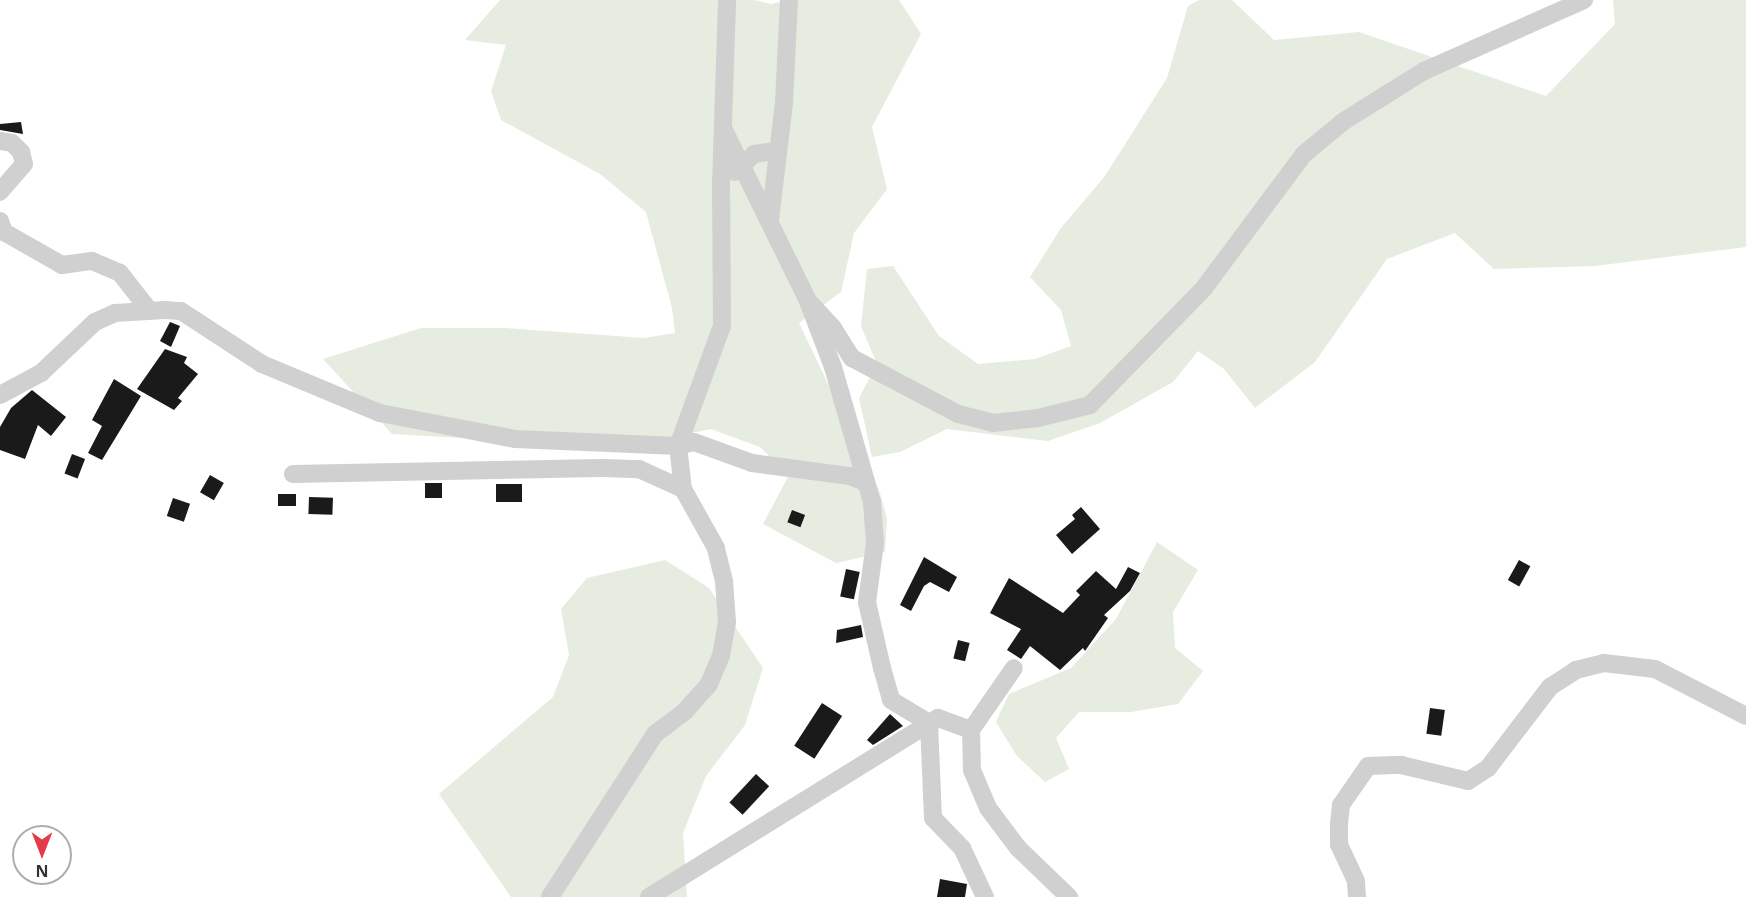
<!DOCTYPE html>
<html>
<head>
<meta charset="utf-8">
<style>
  body { margin:0 }
  #map { position:relative; width:1746px; height:897px; overflow:hidden; background:#fff; font-family:"Noto Sans",sans-serif }
  div>[style] { position:absolute }
  .green>* { inset:0; background:#e6ecdf }
  .building>* { inset:0; background:#1a1a1a; transform-origin:0 0 }
  .minor>* { height:18px; margin:-9px; padding:0 9px; transform-origin:9px; border-radius:9px; background:#d0d0d0 }
  span { translate:-50% -50%; white-space:nowrap; text-align:center; line-height:1.15; -webkit-text-stroke:6px #fff; paint-order:stroke }
  .north { position:absolute; left:12px; top:825px; width:60px; height:60px; box-sizing:border-box; background:#fff; border:2px solid #adadad; border-radius:50%; rotate:180deg; font-size:16px; font-weight:700; line-height:24px; text-align:center; color:#333 }
  .north::after { content:''; display:block; margin:auto; width:21px; height:27px; background:#e53a49; clip-path:polygon(50% 0,100% 100%,50% 72%,0 100%) }
</style>
</head>
<body>
<div id="map">
  <div class="green">
    <div style="clip-path:polygon(500px 0,754px 0,771px 4px,790px 0,899px 0,921px 34px,872px 127px,887px 189px,854px 233px,841px 292px,799px 323px,880px 493px,887px 519px,885px 552px,836px 563px,763px 524px,789px 475px,760px 447px,711px 429px,623px 447px,392px 434px,323px 359px,421px 328px,504px 328px,644px 338px,675px 333px,672px 308px,646px 212px,600px 174px,501px 120px,491px 91px,506px 45px,465px 40px)"></div>
    <div style="clip-path:polygon(1199px 0,1232px 0,1274px 40px,1359px 32px,1546px 96px,1615px 24px,1613px 0,1746px 0,1746px 247px,1595px 266px,1494px 269px,1455px 233px,1387px 259px,1315px 362px,1255px 408px,1224px 369px,1198px 351px,1173px 382px,1100px 423px,1048px 441px,947px 429px,900px 452px,872px 457px,859px 398px,877px 364px,861px 326px,867px 269px,893px 266px,939px 336px,978px 364px,1035px 359px,1071px 346px,1061px 310px,1030px 277px,1061px 228px,1105px 176px,1167px 78px,1188px 6px)"></div>
    <div style="clip-path:polygon(1157px 542px,1198px 570px,1173px 612px,1175px 648px,1203px 671px,1178px 704px,1131px 712px,1079px 712px,1056px 738px,1069px 769px,1045px 782px,1017px 756px,996px 722px,1009px 694px,1071px 668px,1116px 619px)"></div>
    <div style="clip-path:polygon(665px 560px,709px 588px,763px 668px,745px 725px,706px 776px,683px 833px,687px 897px,511px 897px,439px 794px,553px 697px,569px 655px,561px 609px,587px 578px)"></div>
  </div>
  <div class="building">
    <div style="clip-path:polygon(21px 122px,23px 134px,0 130px,0 124px)"></div>
    <div style="clip-path:polygon(170px 322px,180px 326px,171px 347px,160px 341px)"></div>
    <div style="clip-path:polygon(165px 349px,187px 357px,184px 363px,198px 374px,178px 398px,182px 401px,174px 410px,137px 389px)"></div>
    <div style="clip-path:polygon(114px 379px,141px 396px,102px 460px,88px 453px,102px 426px,92px 420px)"></div>
    <div style="clip-path:polygon(32px 390px,66px 417px,51px 436px,38px 425px,25px 459px,0 450px,0 427px,11px 408px)"></div>
    <div style="left:72px;top:454px;width:14px;height:21px;rotate:21deg"></div>
    <div style="left:210px;top:475px;width:16px;height:20px;rotate:30deg"></div>
    <div style="left:425px;top:483px;width:17px;height:15px"></div>
    <div style="left:522px;top:484px;width:18px;height:26px;rotate:90deg"></div>
    <div style="left:278px;top:494px;width:18px;height:12px"></div>
    <div style="left:309px;top:497px;width:24px;height:17px;rotate:2deg"></div>
    <div style="left:173px;top:498px;width:18px;height:19px;rotate:19deg"></div>
    <div style="clip-path:polygon(1081px 507px,1100px 529px,1072px 554px,1056px 535px,1075px 519px,1072px 515px)"></div>
    <div style="left:792px;top:510px;width:14px;height:13px;rotate:21deg"></div>
    <div style="clip-path:polygon(924px 557px,957px 577px,949px 592px,930px 582px,924px 586px,911px 611px,900px 605px)"></div>
    <div style="left:1519px;top:560px;width:13px;height:23px;rotate:29deg"></div>
    <div style="clip-path:polygon(1128px 567px,1140px 573px,1130px 591px,1104px 615px,1108px 618px,1085px 651px,1083px 648px,1060px 670px,1030px 646px,1021px 659px,1007px 650px,1021px 629px,990px 613px,1009px 578px,1063px 613px,1080px 595px,1076px 591px,1096px 571px,1116px 589px)"></div>
    <div style="left:846px;top:569px;width:14px;height:28px;rotate:12deg"></div>
    <div style="clip-path:polygon(861px 625px,863px 637px,836px 643px,837px 630px)"></div>
    <div style="left:958px;top:640px;width:12px;height:19px;rotate:14deg"></div>
    <div style="left:822px;top:703px;width:24px;height:51px;rotate:33deg"></div>
    <div style="left:1430px;top:708px;width:15px;height:26px;rotate:8deg"></div>
    <div style="clip-path:polygon(890px 714px,903px 726px,873px 745px,867px 740px)"></div>
    <div style="left:756px;top:774px;width:18px;height:39px;rotate:43deg"></div>
    <div style="clip-path:polygon(940px 879px,967px 884px,965px 897px,937px 897px)"></div>
  </div>
  <div class="minor">
    <div style="left:723px;top:128px;width:193px;rotate:63.8deg"></div>
    <div style="left:808px;top:301px;width:71px;rotate:69.3deg"></div>
    <div style="left:833px;top:367px;width:141px;rotate:73.9deg"></div>
    <div style="left:872px;top:502px;width:41px;rotate:85.8deg"></div>
    <div style="left:875px;top:543px;width:60px;rotate:97.7deg"></div>
    <div style="left:867px;top:602px;width:68px;rotate:77.2deg"></div>
    <div style="left:882px;top:668px;width:33px;rotate:74deg"></div>
    <div style="left:891px;top:700px;width:44px;rotate:31.2deg"></div>
    <div style="left:929px;top:723px;width:95px;rotate:87.6deg"></div>
    <div style="left:933px;top:818px;width:42px;rotate:46deg"></div>
    <div style="left:962px;top:848px;width:54px;rotate:64.9deg"></div>
    <div style="left:0;top:141px;width:12px;rotate:9deg"></div>
    <div style="left:12px;top:143px;width:13px;rotate:45deg"></div>
    <div style="left:21px;top:152px;width:12px;rotate:76deg"></div>
    <div style="left:24px;top:164px;width:37px;rotate:131deg"></div>
    <div style="left:735px;top:172px;width:26px;rotate:-43deg"></div>
    <div style="left:754px;top:154px;width:22px;rotate:-8deg"></div>
    <div style="left:770px;top:220px;width:119px;rotate:-83.2deg"></div>
    <div style="left:784px;top:102px;width:102px;rotate:-87.2deg"></div>
    <div style="left:0;top:221px;width:12px;rotate:70deg"></div>
    <div style="left:4px;top:232px;width:67px;rotate:29.6deg"></div>
    <div style="left:62px;top:265px;width:30px;rotate:-8deg"></div>
    <div style="left:92px;top:261px;width:30px;rotate:23deg"></div>
    <div style="left:120px;top:273px;width:47px;rotate:51.9deg"></div>
    <div style="left:808px;top:301px;width:37px;rotate:47deg"></div>
    <div style="left:833px;top:328px;width:36px;rotate:58deg"></div>
    <div style="left:852px;top:358px;width:120px;rotate:27.8deg"></div>
    <div style="left:958px;top:414px;width:36px;rotate:14deg"></div>
    <div style="left:993px;top:423px;width:45px;rotate:-6.3deg"></div>
    <div style="left:1038px;top:418px;width:54px;rotate:-14deg"></div>
    <div style="left:1090px;top:405px;width:163px;rotate:-45.7deg"></div>
    <div style="left:1204px;top:288px;width:167px;rotate:-53.3deg"></div>
    <div style="left:1304px;top:154px;width:52px;rotate:-39.5deg"></div>
    <div style="left:1344px;top:121px;width:94px;rotate:-32deg"></div>
    <div style="left:1424px;top:71px;width:175px;rotate:-23.9deg"></div>
    <div style="left:0;top:395px;width:47px;rotate:-28.2deg"></div>
    <div style="left:41px;top:373px;width:74px;rotate:-43.4deg"></div>
    <div style="left:95px;top:322px;width:22px;rotate:-24deg"></div>
    <div style="left:115px;top:313px;width:50px;rotate:-3.4deg"></div>
    <div style="left:165px;top:310px;width:16px;rotate:4deg"></div>
    <div style="left:181px;top:311px;width:97px;rotate:33.2deg"></div>
    <div style="left:262px;top:364px;width:128px;rotate:22.6deg"></div>
    <div style="left:380px;top:413px;width:137px;rotate:10.9deg"></div>
    <div style="left:515px;top:439px;width:163px;rotate:2.5deg"></div>
    <div style="left:678px;top:446px;width:128px;rotate:-69.9deg"></div>
    <div style="left:722px;top:326px;width:143px;rotate:-90.4deg"></div>
    <div style="left:721px;top:183px;width:183px;rotate:-88.1deg"></div>
    <div style="left:293px;top:474px;width:310px;rotate:-1.1deg"></div>
    <div style="left:603px;top:468px;width:36px;rotate:2deg"></div>
    <div style="left:639px;top:469px;width:48px;rotate:24.4deg"></div>
    <div style="left:971px;top:730px;width:40px;rotate:88.6deg"></div>
    <div style="left:972px;top:770px;width:41px;rotate:67.2deg"></div>
    <div style="left:988px;top:808px;width:50px;rotate:53.1deg"></div>
    <div style="left:1018px;top:848px;width:71px;rotate:43.9deg"></div>
    <div style="left:550px;top:897px;width:194px;rotate:-57.2deg"></div>
    <div style="left:655px;top:734px;width:38px;rotate:-37deg"></div>
    <div style="left:685px;top:711px;width:36px;rotate:-48deg"></div>
    <div style="left:709px;top:684px;width:30px;rotate:-67deg"></div>
    <div style="left:721px;top:656px;width:35px;rotate:-80deg"></div>
    <div style="left:727px;top:622px;width:41px;rotate:-94.2deg"></div>
    <div style="left:724px;top:581px;width:34px;rotate:-104deg"></div>
    <div style="left:716px;top:548px;width:68px;rotate:-119.2deg"></div>
    <div style="left:683px;top:489px;width:43px;rotate:-96.6deg"></div>
    <div style="left:678px;top:446px;width:16px;rotate:-14deg"></div>
    <div style="left:694px;top:442px;width:62px;rotate:19.9deg"></div>
    <div style="left:752px;top:463px;width:99px;rotate:7.6deg"></div>
    <div style="left:850px;top:476px;width:17px;rotate:21deg"></div>
    <div style="left:649px;top:897px;width:340px;rotate:-31.8deg"></div>
    <div style="left:938px;top:718px;width:35px;rotate:20deg"></div>
    <div style="left:971px;top:730px;width:75px;rotate:-55.3deg"></div>
    <div style="left:1357px;top:897px;width:16px;rotate:-94deg"></div>
    <div style="left:1356px;top:881px;width:40px;rotate:-115deg"></div>
    <div style="left:1339px;top:845px;width:21px;rotate:-90deg"></div>
    <div style="left:1339px;top:824px;width:19px;rotate:-84deg"></div>
    <div style="left:1341px;top:805px;width:47px;rotate:-55.3deg"></div>
    <div style="left:1368px;top:766px;width:33px;rotate:-2deg"></div>
    <div style="left:1401px;top:765px;width:69px;rotate:13.4deg"></div>
    <div style="left:1468px;top:781px;width:24px;rotate:-33deg"></div>
    <div style="left:1488px;top:768px;width:102px;rotate:-52.6deg"></div>
    <div style="left:1550px;top:687px;width:31px;rotate:-33deg"></div>
    <div style="left:1576px;top:670px;width:29px;rotate:-14deg"></div>
    <div style="left:1604px;top:663px;width:51px;rotate:6.7deg"></div>
    <div style="left:1655px;top:669px;width:102px;rotate:27.3deg"></div>
  </div>
  <div class="north">N</div>
</div>
</body>
</html>
